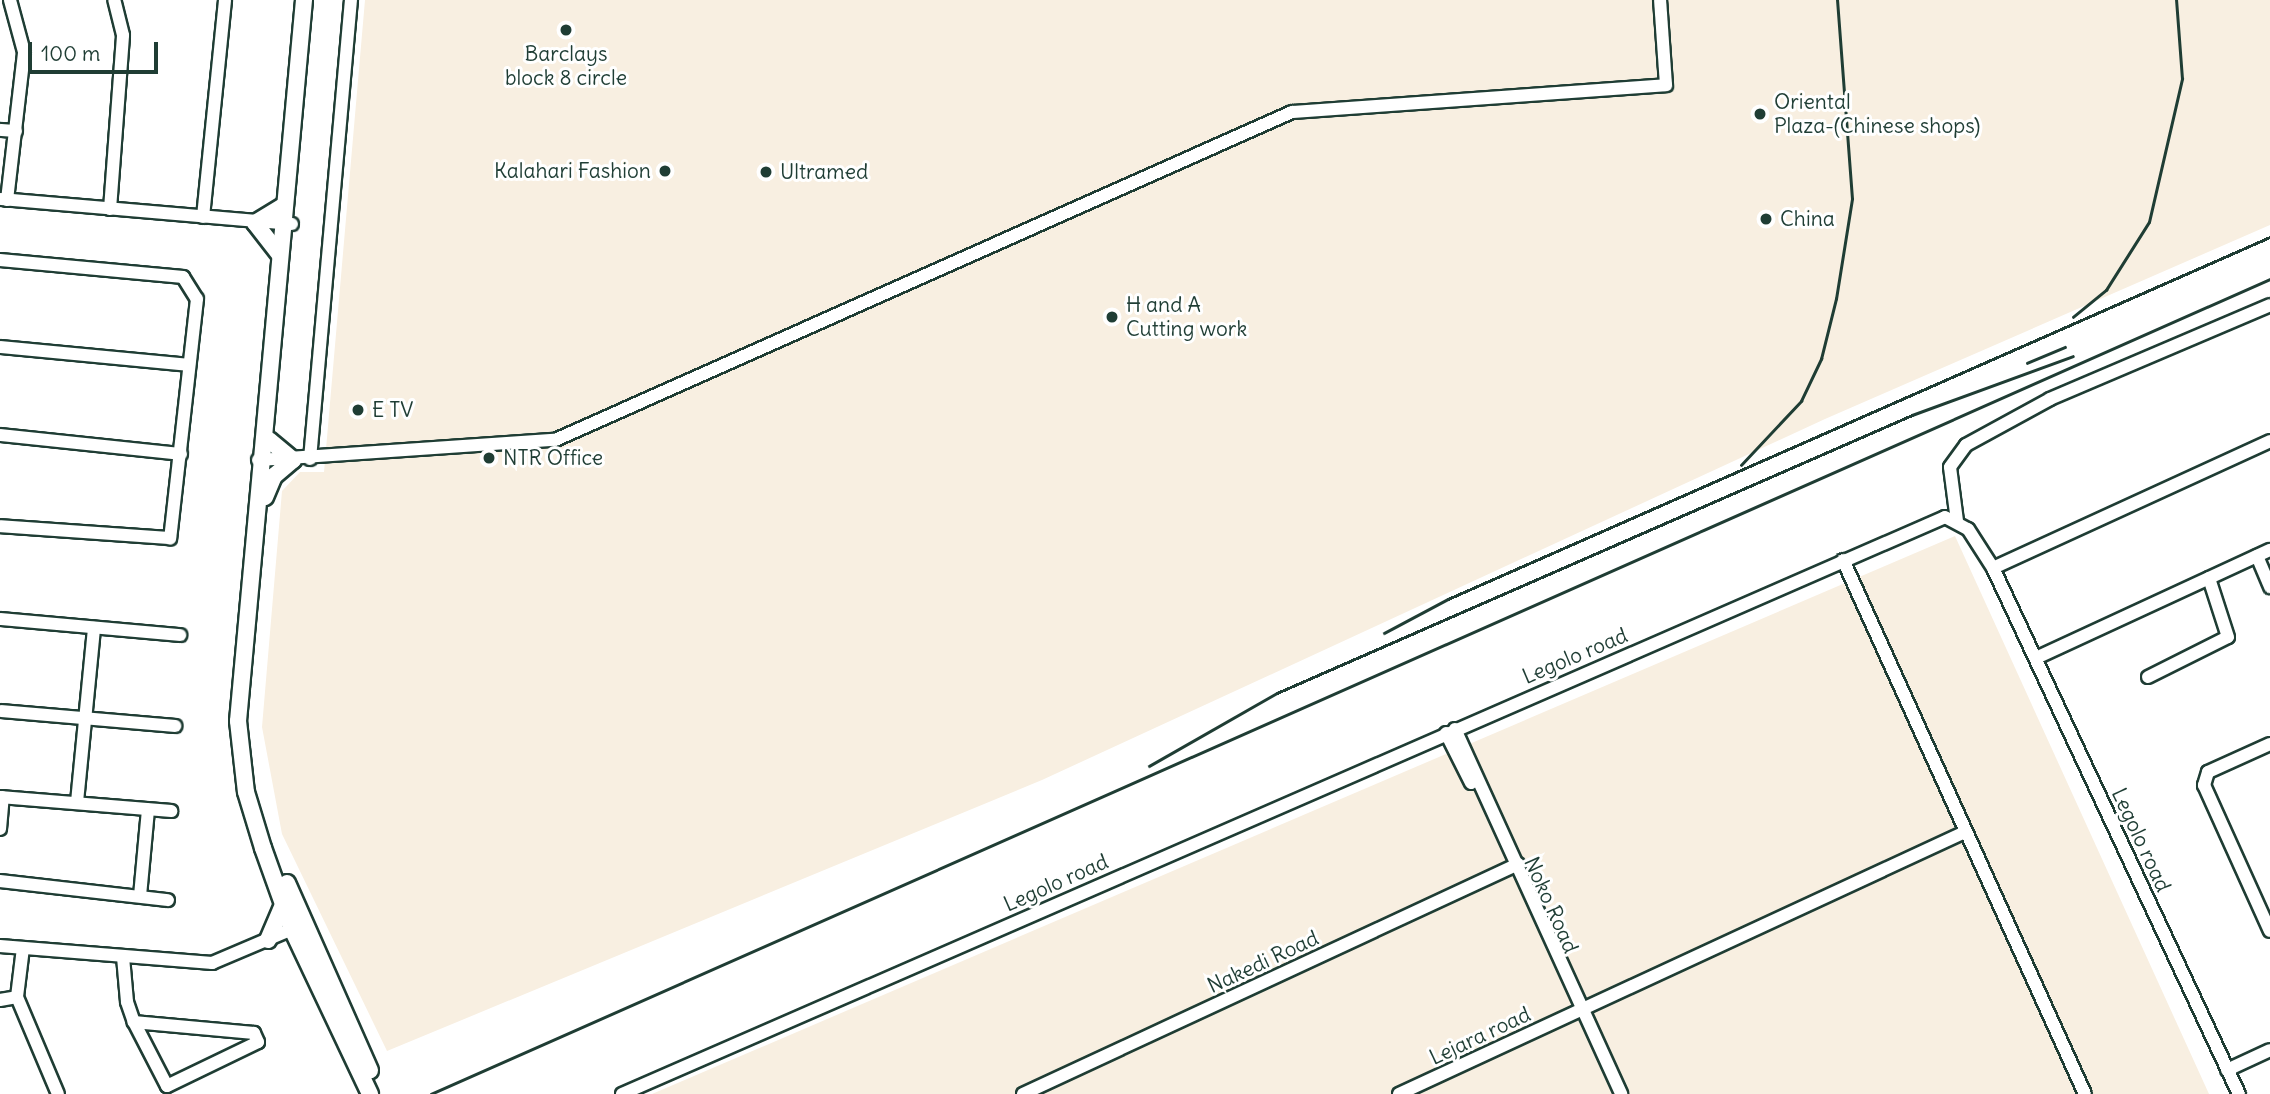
<!DOCTYPE html>
<html>
<head>
<meta charset="utf-8">
<style>
  body { margin:0 }
  #map { position:relative; width:2270px; height:1094px; overflow:hidden; background:#fff; font-family:Delius,sans-serif }
  div>[style] { position:absolute }
  .built>* { inset:0; background:#f8efe1 }
  .roads { filter:drop-shadow(2px 0 #1f3d34) drop-shadow(-2px 0 #1f3d34) drop-shadow(0 2px #1f3d34) drop-shadow(0 -2px #1f3d34) }
  .minor>* { height:12px; margin:-6px; padding:0 6px; transform-origin:6px; border-radius:6px; background:#fff }
  .major>* { height:16px; margin:-8px; padding:0 8px; transform-origin:8px; border-radius:8px; background:#fff }
  .rail>* { height:2.5px; margin:-1.25px; padding:0 1.25px; transform-origin:1.25px; border-radius:1.25px; background:#1f3d34 }
  .dots>* { width:19px; height:19px; translate:-50% -50%; box-sizing:border-box; border:4px solid #fff; border-radius:50% }
  span { translate:-50% -50%; white-space:nowrap; text-align:center; line-height:1.15; -webkit-text-stroke:6px #fff; paint-order:stroke }
  .poi-label { font-size:21px; color:#1f3d34 }
  .left { translate:0 -50%; text-align:left }
  .right { translate:-100% -50%; text-align:right }
  .street-label { font-size:21px; color:#1f3d34 }
  .scale { position:absolute; left:28px; top:42px; width:130px; height:32px; box-sizing:border-box; border:4px solid #1f3d34; border-top:0; padding-left:9px; font-size:21px; line-height:24px; white-space:nowrap; color:#1f3d34; -webkit-text-stroke:5px #fff; paint-order:stroke }
</style>
</head>
<body>
<div id="map">
  <div class="built">
    <div style="clip-path:polygon(365px 0,2270px 0,2270px 225px,1825px 419px,1042px 780px,387px 1051px,282px 834px,262px 727px,282px 491px,300px 472px,324px 472px)"></div>
    <div style="clip-path:polygon(1955px 536px,2209px 1094px,652px 1094px)"></div>
  </div>
  <div class="roads">
    <div class="minor">
      <div style="left:0;top:130px;width:16px;rotate:4deg"></div>
      <div style="left:0;top:199px;width:293px;rotate:4.9deg"></div>
      <div style="left:7px;top:200px;width:149px;rotate:-83.4deg"></div>
      <div style="left:24px;top:52px;width:54px;rotate:-105.1deg"></div>
      <div style="left:110px;top:209px;width:174px;rotate:-85.7deg"></div>
      <div style="left:123px;top:35px;width:36px;rotate:-104deg"></div>
      <div style="left:203px;top:217px;width:218px;rotate:-84.2deg"></div>
      <div style="left:0;top:260px;width:184px;rotate:5.3deg"></div>
      <div style="left:183px;top:277px;width:26px;rotate:58deg"></div>
      <div style="left:197px;top:299px;width:241px;rotate:96.4deg"></div>
      <div style="left:170px;top:538px;width:170px;rotate:-176deg"></div>
      <div style="left:0;top:347px;width:190px;rotate:5.4deg"></div>
      <div style="left:0;top:435px;width:182px;rotate:6deg"></div>
      <div style="left:310px;top:459px;width:461px;rotate:-84.9deg"></div>
      <div style="left:258px;top:460px;width:298px;rotate:-3.9deg"></div>
      <div style="left:555px;top:440px;width:807px;rotate:-23.99deg"></div>
      <div style="left:1292px;top:112px;width:375px;rotate:-4.1deg"></div>
      <div style="left:1666px;top:85px;width:85px;rotate:-94deg"></div>
      <div style="left:1957px;top:521px;width:54px;rotate:-97.4deg"></div>
      <div style="left:1950px;top:467px;width:27px;rotate:-54deg"></div>
      <div style="left:1966px;top:445px;width:96px;rotate:-28.7deg"></div>
      <div style="left:2050px;top:399px;width:239px;rotate:-23.1deg"></div>
      <div style="left:2257px;top:556px;width:34px;rotate:67deg"></div>
      <div style="left:1843px;top:560px;width:586px;rotate:65.62deg"></div>
      <div style="left:1993px;top:568px;width:305px;rotate:-24.6deg"></div>
      <div style="left:0;top:619px;width:181px;rotate:5.1deg"></div>
      <div style="left:2036px;top:658px;width:258px;rotate:-24.8deg"></div>
      <div style="left:2148px;top:677px;width:89px;rotate:-26.6deg"></div>
      <div style="left:2228px;top:637px;width:62px;rotate:-107.9deg"></div>
      <div style="left:1px;top:711px;width:175px;rotate:4.9deg"></div>
      <div style="left:1455px;top:729px;width:401px;rotate:65.5deg"></div>
      <div style="left:1446px;top:733px;width:56px;rotate:63.4deg"></div>
      <div style="left:2270px;top:744px;width:68px;rotate:155.7deg"></div>
      <div style="left:2208px;top:772px;width:14px;rotate:107deg"></div>
      <div style="left:2204px;top:785px;width:160px;rotate:65.7deg"></div>
      <div style="left:0;top:797px;width:172px;rotate:4.7deg"></div>
      <div style="left:77px;top:802px;width:175px;rotate:-84.4deg"></div>
      <div style="left:0;top:829px;width:32px;rotate:-85deg"></div>
      <div style="left:0;top:881px;width:169px;rotate:6.5deg"></div>
      <div style="left:140px;top:896px;width:87px;rotate:-84.7deg"></div>
      <div style="left:0;top:946px;width:213px;rotate:4.6deg"></div>
      <div style="left:212px;top:963px;width:95px;rotate:-23deg"></div>
      <div style="left:23px;top:948px;width:49px;rotate:97deg"></div>
      <div style="left:17px;top:997px;width:105px;rotate:67.1deg"></div>
      <div style="left:123px;top:957px;width:45px;rotate:84.9deg"></div>
      <div style="left:127px;top:1002px;width:21px;rotate:71deg"></div>
      <div style="left:134px;top:1022px;width:72px;rotate:62.7deg"></div>
      <div style="left:167px;top:1086px;width:101px;rotate:-25.8deg"></div>
      <div style="left:258px;top:1042px;width:10px;rotate:-114deg"></div>
      <div style="left:254px;top:1033px;width:121px;rotate:-174.8deg"></div>
      <div style="left:0;top:1000px;width:17px;rotate:-10deg"></div>
      <div style="left:2227px;top:1070px;width:47px;rotate:-24.9deg"></div>
      <div style="left:622px;top:1094px;width:1443px;rotate:-23.56deg"></div>
      <div style="left:1945px;top:517px;width:26px;rotate:28deg"></div>
      <div style="left:1968px;top:529px;width:46px;rotate:57.3deg"></div>
      <div style="left:1993px;top:568px;width:581px;rotate:64.94deg"></div>
      <div style="left:1023px;top:1094px;width:546px;rotate:-24.92deg"></div>
      <div style="left:1399px;top:1094px;width:624px;rotate:-24.84deg"></div>
    </div>
    <div class="major">
      <div style="left:304px;top:0;width:724px;rotate:95.23deg"></div>
      <div style="left:238px;top:721px;width:71px;rotate:83.6deg"></div>
      <div style="left:246px;top:792px;width:59px;rotate:73.1deg"></div>
      <div style="left:263px;top:848px;width:86px;rotate:70.3deg"></div>
      <div style="left:292px;top:929px;width:183px;rotate:64.7deg"></div>
      <div style="left:280px;top:255px;width:41px;rotate:-128deg"></div>
      <div style="left:255px;top:223px;width:35px;rotate:-31deg"></div>
      <div style="left:265px;top:497px;width:23px;rotate:-67deg"></div>
      <div style="left:274px;top:476px;width:25px;rotate:-40deg"></div>
      <div style="left:293px;top:460px;width:31px;rotate:-140deg"></div>
      <div style="left:287px;top:883px;width:205px;rotate:66.1deg"></div>
      <div style="left:268px;top:940px;width:38px;rotate:-67deg"></div>
    </div>
  </div>
  <div class="rail">
    <div style="left:2073px;top:317px;width:43px;rotate:-39.3deg"></div>
    <div style="left:2106px;top:290px;width:80px;rotate:-57.7deg"></div>
    <div style="left:2149px;top:222px;width:147px;rotate:-77deg"></div>
    <div style="left:2182px;top:79px;width:79px;rotate:-94.3deg"></div>
    <div style="left:2027px;top:363px;width:41px;rotate:-22.8deg"></div>
    <div style="left:1741px;top:465px;width:88px;rotate:-46.8deg"></div>
    <div style="left:1801px;top:401px;width:47px;rotate:-64.5deg"></div>
    <div style="left:1821px;top:359px;width:62px;rotate:-76deg"></div>
    <div style="left:1836px;top:299px;width:101px;rotate:-80.9deg"></div>
    <div style="left:1852px;top:199px;width:200px;rotate:-94.3deg"></div>
    <div style="left:1384px;top:633px;width:72px;rotate:-28deg"></div>
    <div style="left:1448px;top:599px;width:898px;rotate:-23.77deg"></div>
    <div style="left:1149px;top:766px;width:147px;rotate:-29.7deg"></div>
    <div style="left:1277px;top:693px;width:693px;rotate:-23.64deg"></div>
    <div style="left:1912px;top:415px;width:171px;rotate:-20.1deg"></div>
    <div style="left:431px;top:1094px;width:2012px;rotate:-23.9deg"></div>
  </div>
  <div class="dots">
    <div style="left:566px;top:30px;background:#1f3d34"></div>
    <div style="left:1760px;top:114px;background:#1f3d34"></div>
    <div style="left:665px;top:171px;background:#1f3d34"></div>
    <div style="left:766px;top:172px;background:#1f3d34"></div>
    <div style="left:1766px;top:219px;background:#1f3d34"></div>
    <div style="left:1112px;top:317px;background:#1f3d34"></div>
    <div style="left:358px;top:410px;background:#1f3d34"></div>
    <div style="left:489px;top:458px;background:#1f3d34"></div>
  </div>
  <div class="poi-label">
    <span style="left:566px;top:66px">Barclays<br>block 8 circle</span>
    <span class="left" style="left:1774px;top:114px">Oriental<br>Plaza-(Chinese shops)</span>
    <span class="right" style="left:651px;top:171px">Kalahari Fashion</span>
    <span class="left" style="left:780px;top:172px">Ultramed</span>
    <span class="left" style="left:1780px;top:219px">China</span>
    <span class="left" style="left:1126px;top:317px">H and A<br>Cutting work</span>
    <span class="left" style="left:372px;top:410px">E TV</span>
    <span class="left" style="left:503px;top:458px">NTR Office</span>
  </div>
  <div class="street-label">
    <span style="left:1575px;top:656px;rotate:-23deg">Legolo road</span>
    <span style="left:2141px;top:840px;rotate:65deg">Legolo road</span>
    <span style="left:1056px;top:883px;rotate:-24deg">Legolo road</span>
    <span style="left:1551px;top:905px;rotate:66deg">Noko Road</span>
    <span style="left:1263px;top:962px;rotate:-25deg">Nakedi Road</span>
    <span style="left:1480px;top:1036px;rotate:-25deg">Lejara road</span>
  </div>
  <div class="scale">100 m</div>
</div>
</body>
</html>
